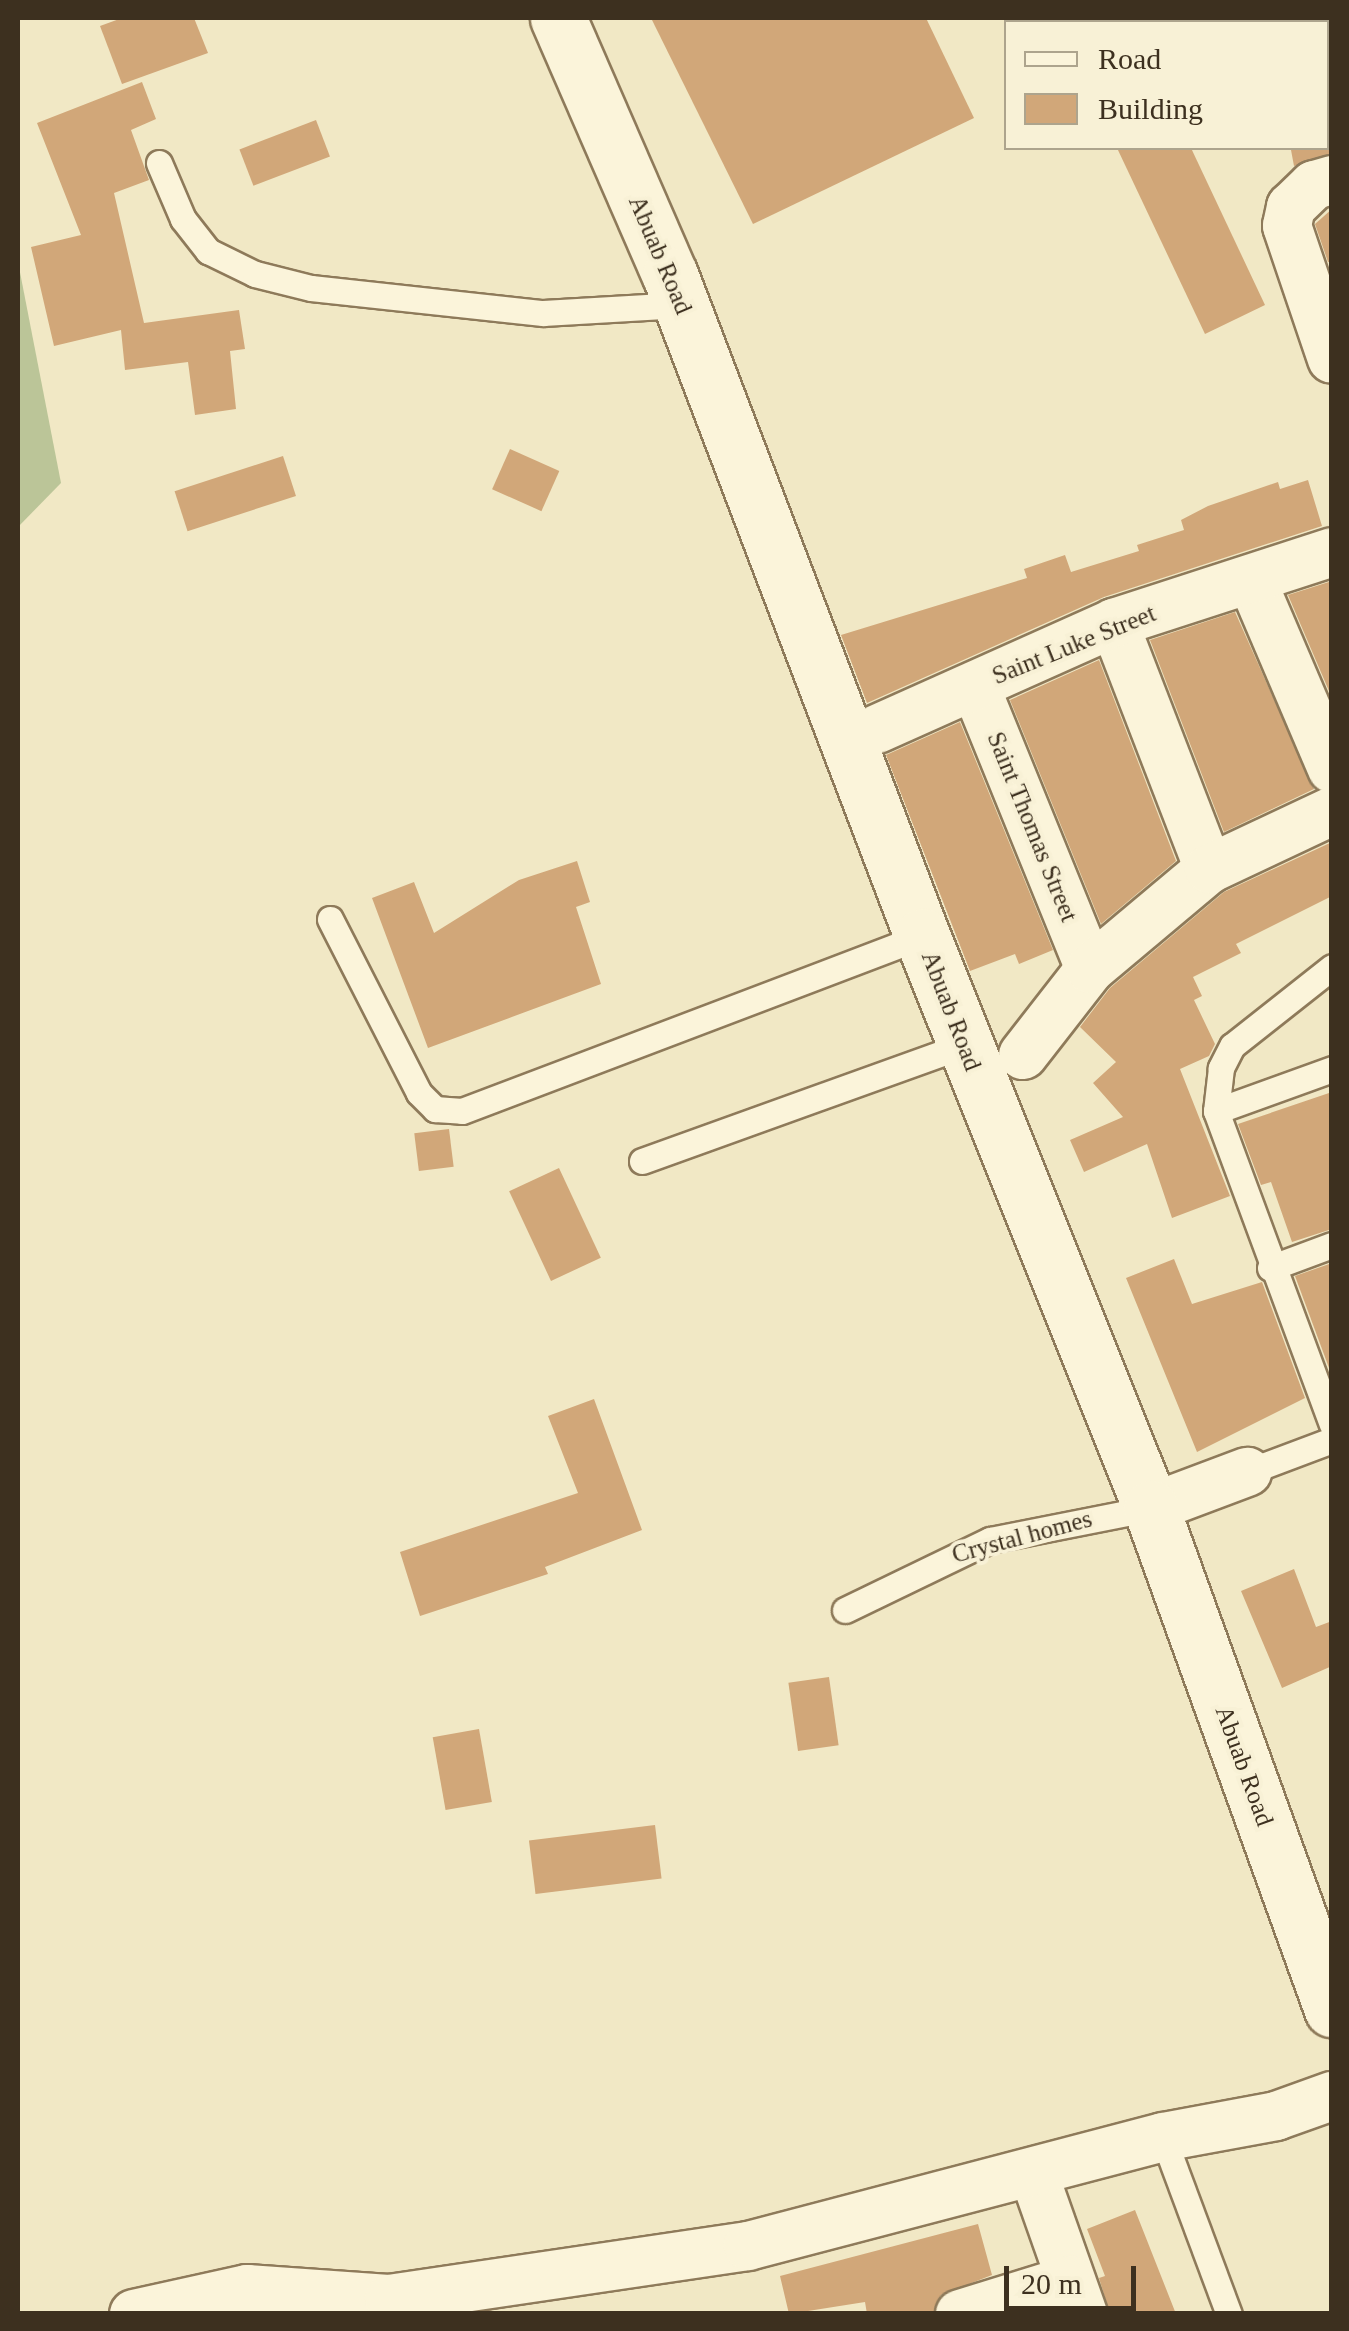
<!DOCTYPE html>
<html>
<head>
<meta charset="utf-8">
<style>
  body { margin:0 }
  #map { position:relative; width:1349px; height:2331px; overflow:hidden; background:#f1e8c5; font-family:"Times New Roman",serif }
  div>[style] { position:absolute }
  .cemetery>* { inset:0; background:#bbc598 }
  .building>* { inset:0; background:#d1a779; transform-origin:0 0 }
  .roads { filter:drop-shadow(2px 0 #8e7a5a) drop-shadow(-2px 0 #8e7a5a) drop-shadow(0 2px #8e7a5a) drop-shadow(0 -2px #8e7a5a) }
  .service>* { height:25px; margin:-12.5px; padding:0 12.5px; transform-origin:12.5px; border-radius:12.5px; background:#fbf4da }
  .minor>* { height:48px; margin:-24px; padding:0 24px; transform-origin:24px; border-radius:24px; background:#fbf4da }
  .tertiary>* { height:55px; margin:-27.5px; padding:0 27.5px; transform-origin:27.5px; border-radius:27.5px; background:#fbf4da }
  span { translate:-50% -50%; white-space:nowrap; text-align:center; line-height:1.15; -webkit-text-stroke:8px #f8f1d6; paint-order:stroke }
  .street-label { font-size:25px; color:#3d301f }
  .frame { position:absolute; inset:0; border:20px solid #3d301f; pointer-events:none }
  .legend { position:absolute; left:1004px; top:20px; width:325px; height:130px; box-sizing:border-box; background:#f8f1d6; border:2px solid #ada48d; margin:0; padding:12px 18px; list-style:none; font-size:30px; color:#3d301f }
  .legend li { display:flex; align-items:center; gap:20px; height:50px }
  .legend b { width:50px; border:2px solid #ada48d }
  .scale { position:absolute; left:1004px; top:2266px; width:132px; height:45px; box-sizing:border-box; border:5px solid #3d301f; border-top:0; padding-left:12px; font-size:30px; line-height:35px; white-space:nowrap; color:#3d301f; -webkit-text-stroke:8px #f8f1d6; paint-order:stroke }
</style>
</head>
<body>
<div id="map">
  <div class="cemetery">
    <div style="clip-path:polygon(18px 262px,61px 483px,18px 527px)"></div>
  </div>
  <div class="building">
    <div style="clip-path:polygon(122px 18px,194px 18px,208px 53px,122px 84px,100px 26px)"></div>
    <div style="clip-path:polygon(651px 18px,926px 18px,974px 118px,753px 224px)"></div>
    <div style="clip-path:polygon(142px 82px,156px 119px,131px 130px,149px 180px,114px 193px,144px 323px,239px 310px,245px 349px,230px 351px,236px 409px,195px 415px,188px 362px,125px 370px,121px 330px,54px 346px,31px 247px,81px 235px,37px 123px)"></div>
    <div style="left:316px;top:120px;width:39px;height:82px;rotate:69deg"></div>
    <div style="clip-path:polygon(1332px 140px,1332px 153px,1294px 166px,1291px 150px,1326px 148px)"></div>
    <div style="clip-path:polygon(1117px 148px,1191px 148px,1265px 305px,1205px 334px)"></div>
    <div style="clip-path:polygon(1332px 209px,1332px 262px,1328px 262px,1315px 224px)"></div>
    <div style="left:510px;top:449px;width:54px;height:44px;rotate:24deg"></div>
    <div style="left:283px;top:456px;width:42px;height:114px;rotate:72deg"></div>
    <div style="clip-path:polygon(1308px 480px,1322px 526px,1104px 597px,867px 703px,841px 635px,1027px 578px,1024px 569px,1065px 555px,1071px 572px,1139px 551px,1137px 545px,1184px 530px,1181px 520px,1208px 506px,1278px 482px,1280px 489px)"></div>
    <div style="clip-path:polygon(1332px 581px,1332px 698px,1288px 595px)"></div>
    <div style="clip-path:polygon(1235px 612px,1314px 789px,1224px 832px,1150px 640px)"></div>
    <div style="clip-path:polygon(1099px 660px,1176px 861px,1101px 924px,1010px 700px)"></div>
    <div style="clip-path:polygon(960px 722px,1053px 950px,1019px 964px,1015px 954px,970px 971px,886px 755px)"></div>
    <div style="clip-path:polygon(1332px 842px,1332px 896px,1236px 944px,1241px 953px,1193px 977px,1202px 996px,1194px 1000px,1215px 1044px,1209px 1056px,1180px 1069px,1230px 1196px,1172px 1218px,1147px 1144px,1084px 1172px,1070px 1140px,1123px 1117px,1093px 1083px,1116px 1062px,1080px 1027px,1110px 988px,1224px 892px)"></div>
    <div style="clip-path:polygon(577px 861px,590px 902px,576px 907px,601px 984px,428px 1048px,372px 898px,414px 882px,434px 933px,519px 880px)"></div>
    <div style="clip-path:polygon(1332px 1092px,1332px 1229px,1292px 1242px,1271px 1182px,1261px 1185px,1238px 1124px)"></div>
    <div style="left:449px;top:1129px;width:38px;height:35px;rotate:83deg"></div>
    <div style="left:559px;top:1168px;width:99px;height:55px;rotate:65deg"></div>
    <div style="clip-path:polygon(1174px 1259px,1192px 1304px,1262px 1282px,1305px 1398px,1197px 1452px,1126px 1278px)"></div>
    <div style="clip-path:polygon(1332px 1263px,1332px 1376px,1295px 1276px)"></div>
    <div style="clip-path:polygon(594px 1399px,642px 1530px,545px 1567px,548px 1574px,420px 1616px,400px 1552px,578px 1493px,548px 1416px)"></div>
    <div style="clip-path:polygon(1294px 1569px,1316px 1627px,1332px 1621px,1332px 1666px,1282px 1688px,1241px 1591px)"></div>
    <div style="left:829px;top:1677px;width:69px;height:41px;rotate:82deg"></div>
    <div style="left:479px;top:1729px;width:74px;height:47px;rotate:80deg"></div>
    <div style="left:655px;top:1825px;width:54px;height:127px;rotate:83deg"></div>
    <div style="clip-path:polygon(1135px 2210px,1176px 2314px,1110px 2314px,1099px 2278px,1105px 2276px,1087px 2229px)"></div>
    <div style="clip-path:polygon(978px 2224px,992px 2275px,941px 2295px,933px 2314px,867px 2314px,865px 2302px,789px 2314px,780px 2276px)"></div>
  </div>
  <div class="roads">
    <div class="service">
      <div style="left:159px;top:163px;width:61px;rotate:66.8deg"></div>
      <div style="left:183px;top:219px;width:41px;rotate:52deg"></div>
      <div style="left:208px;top:251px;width:52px;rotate:26.1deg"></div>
      <div style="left:255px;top:274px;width:58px;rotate:14deg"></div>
      <div style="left:311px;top:288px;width:233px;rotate:6.2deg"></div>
      <div style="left:543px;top:313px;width:138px;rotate:-3.3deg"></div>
      <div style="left:330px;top:919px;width:195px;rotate:62.9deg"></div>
      <div style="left:419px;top:1093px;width:23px;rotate:45deg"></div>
      <div style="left:435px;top:1109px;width:27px;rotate:4deg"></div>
      <div style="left:462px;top:1111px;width:492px;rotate:-20.8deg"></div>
      <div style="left:1332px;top:967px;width:127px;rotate:141.7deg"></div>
      <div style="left:1232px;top:1046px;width:25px;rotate:117deg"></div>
      <div style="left:1221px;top:1068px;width:43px;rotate:96.6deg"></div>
      <div style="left:1216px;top:1111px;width:334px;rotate:69.7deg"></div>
      <div style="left:1216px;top:1111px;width:123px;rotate:-19.9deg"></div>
      <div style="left:642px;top:1161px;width:342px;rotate:-19.8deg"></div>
      <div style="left:1270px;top:1268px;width:66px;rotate:-20.4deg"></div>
      <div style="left:1247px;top:1472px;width:91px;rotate:-20.6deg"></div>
      <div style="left:845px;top:1610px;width:161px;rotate:-25.8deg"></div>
      <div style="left:990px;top:1540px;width:164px;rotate:-11.2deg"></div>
      <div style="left:1163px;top:2137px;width:189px;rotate:69.6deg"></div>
    </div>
    <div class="minor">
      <div style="left:1332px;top:180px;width:19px;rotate:164deg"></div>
      <div style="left:1314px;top:185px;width:32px;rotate:136deg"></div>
      <div style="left:1291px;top:207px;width:19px;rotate:102deg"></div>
      <div style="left:1287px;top:226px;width:140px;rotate:71.3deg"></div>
      <div style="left:1252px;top:581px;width:204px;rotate:66.9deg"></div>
      <div style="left:1114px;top:623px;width:264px;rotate:68.9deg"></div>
      <div style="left:975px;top:686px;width:305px;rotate:67.9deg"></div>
      <div style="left:877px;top:729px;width:260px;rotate:-24.1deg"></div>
      <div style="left:1114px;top:623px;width:229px;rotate:-18deg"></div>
      <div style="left:1023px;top:1055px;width:109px;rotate:-52.1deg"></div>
      <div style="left:1090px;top:969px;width:155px;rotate:-40deg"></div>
      <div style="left:1209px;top:869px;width:136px;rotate:-25.2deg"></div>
      <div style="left:1151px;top:1508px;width:103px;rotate:-20.6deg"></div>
      <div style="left:1033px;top:2172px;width:151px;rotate:70.6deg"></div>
      <div style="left:134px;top:2314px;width:116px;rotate:-12.5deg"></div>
      <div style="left:247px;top:2289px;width:142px;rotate:4deg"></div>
      <div style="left:389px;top:2299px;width:363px;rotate:-8.4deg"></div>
      <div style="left:748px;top:2246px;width:429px;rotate:-14.7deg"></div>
      <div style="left:1163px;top:2137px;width:115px;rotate:-10.5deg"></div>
      <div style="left:1276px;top:2116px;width:59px;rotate:-19.7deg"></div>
      <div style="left:960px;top:2314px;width:115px;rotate:-17.2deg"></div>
    </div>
    <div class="tertiary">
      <div style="left:558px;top:18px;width:280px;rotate:66.5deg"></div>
      <div style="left:670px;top:275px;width:707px;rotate:69.13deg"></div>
      <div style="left:922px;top:936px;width:616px;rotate:68.18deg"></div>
      <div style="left:1151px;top:1508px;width:533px;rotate:70.14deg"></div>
    </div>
  </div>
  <div class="street-label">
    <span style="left:660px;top:255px;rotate:67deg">Abuab Road</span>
    <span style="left:1074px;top:645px;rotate:-22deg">Saint Luke Street</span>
    <span style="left:1032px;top:827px;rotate:68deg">Saint Thomas Street</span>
    <span style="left:951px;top:1011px;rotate:69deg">Abuab Road</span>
    <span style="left:1022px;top:1537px;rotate:-15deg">Crystal homes</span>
    <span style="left:1244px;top:1766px;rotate:70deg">Abuab Road</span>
  </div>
  <div class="frame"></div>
  <ul class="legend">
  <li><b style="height:12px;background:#fbf4da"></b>Road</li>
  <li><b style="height:28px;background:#d1a779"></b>Building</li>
  </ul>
  <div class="scale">20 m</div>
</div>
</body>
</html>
